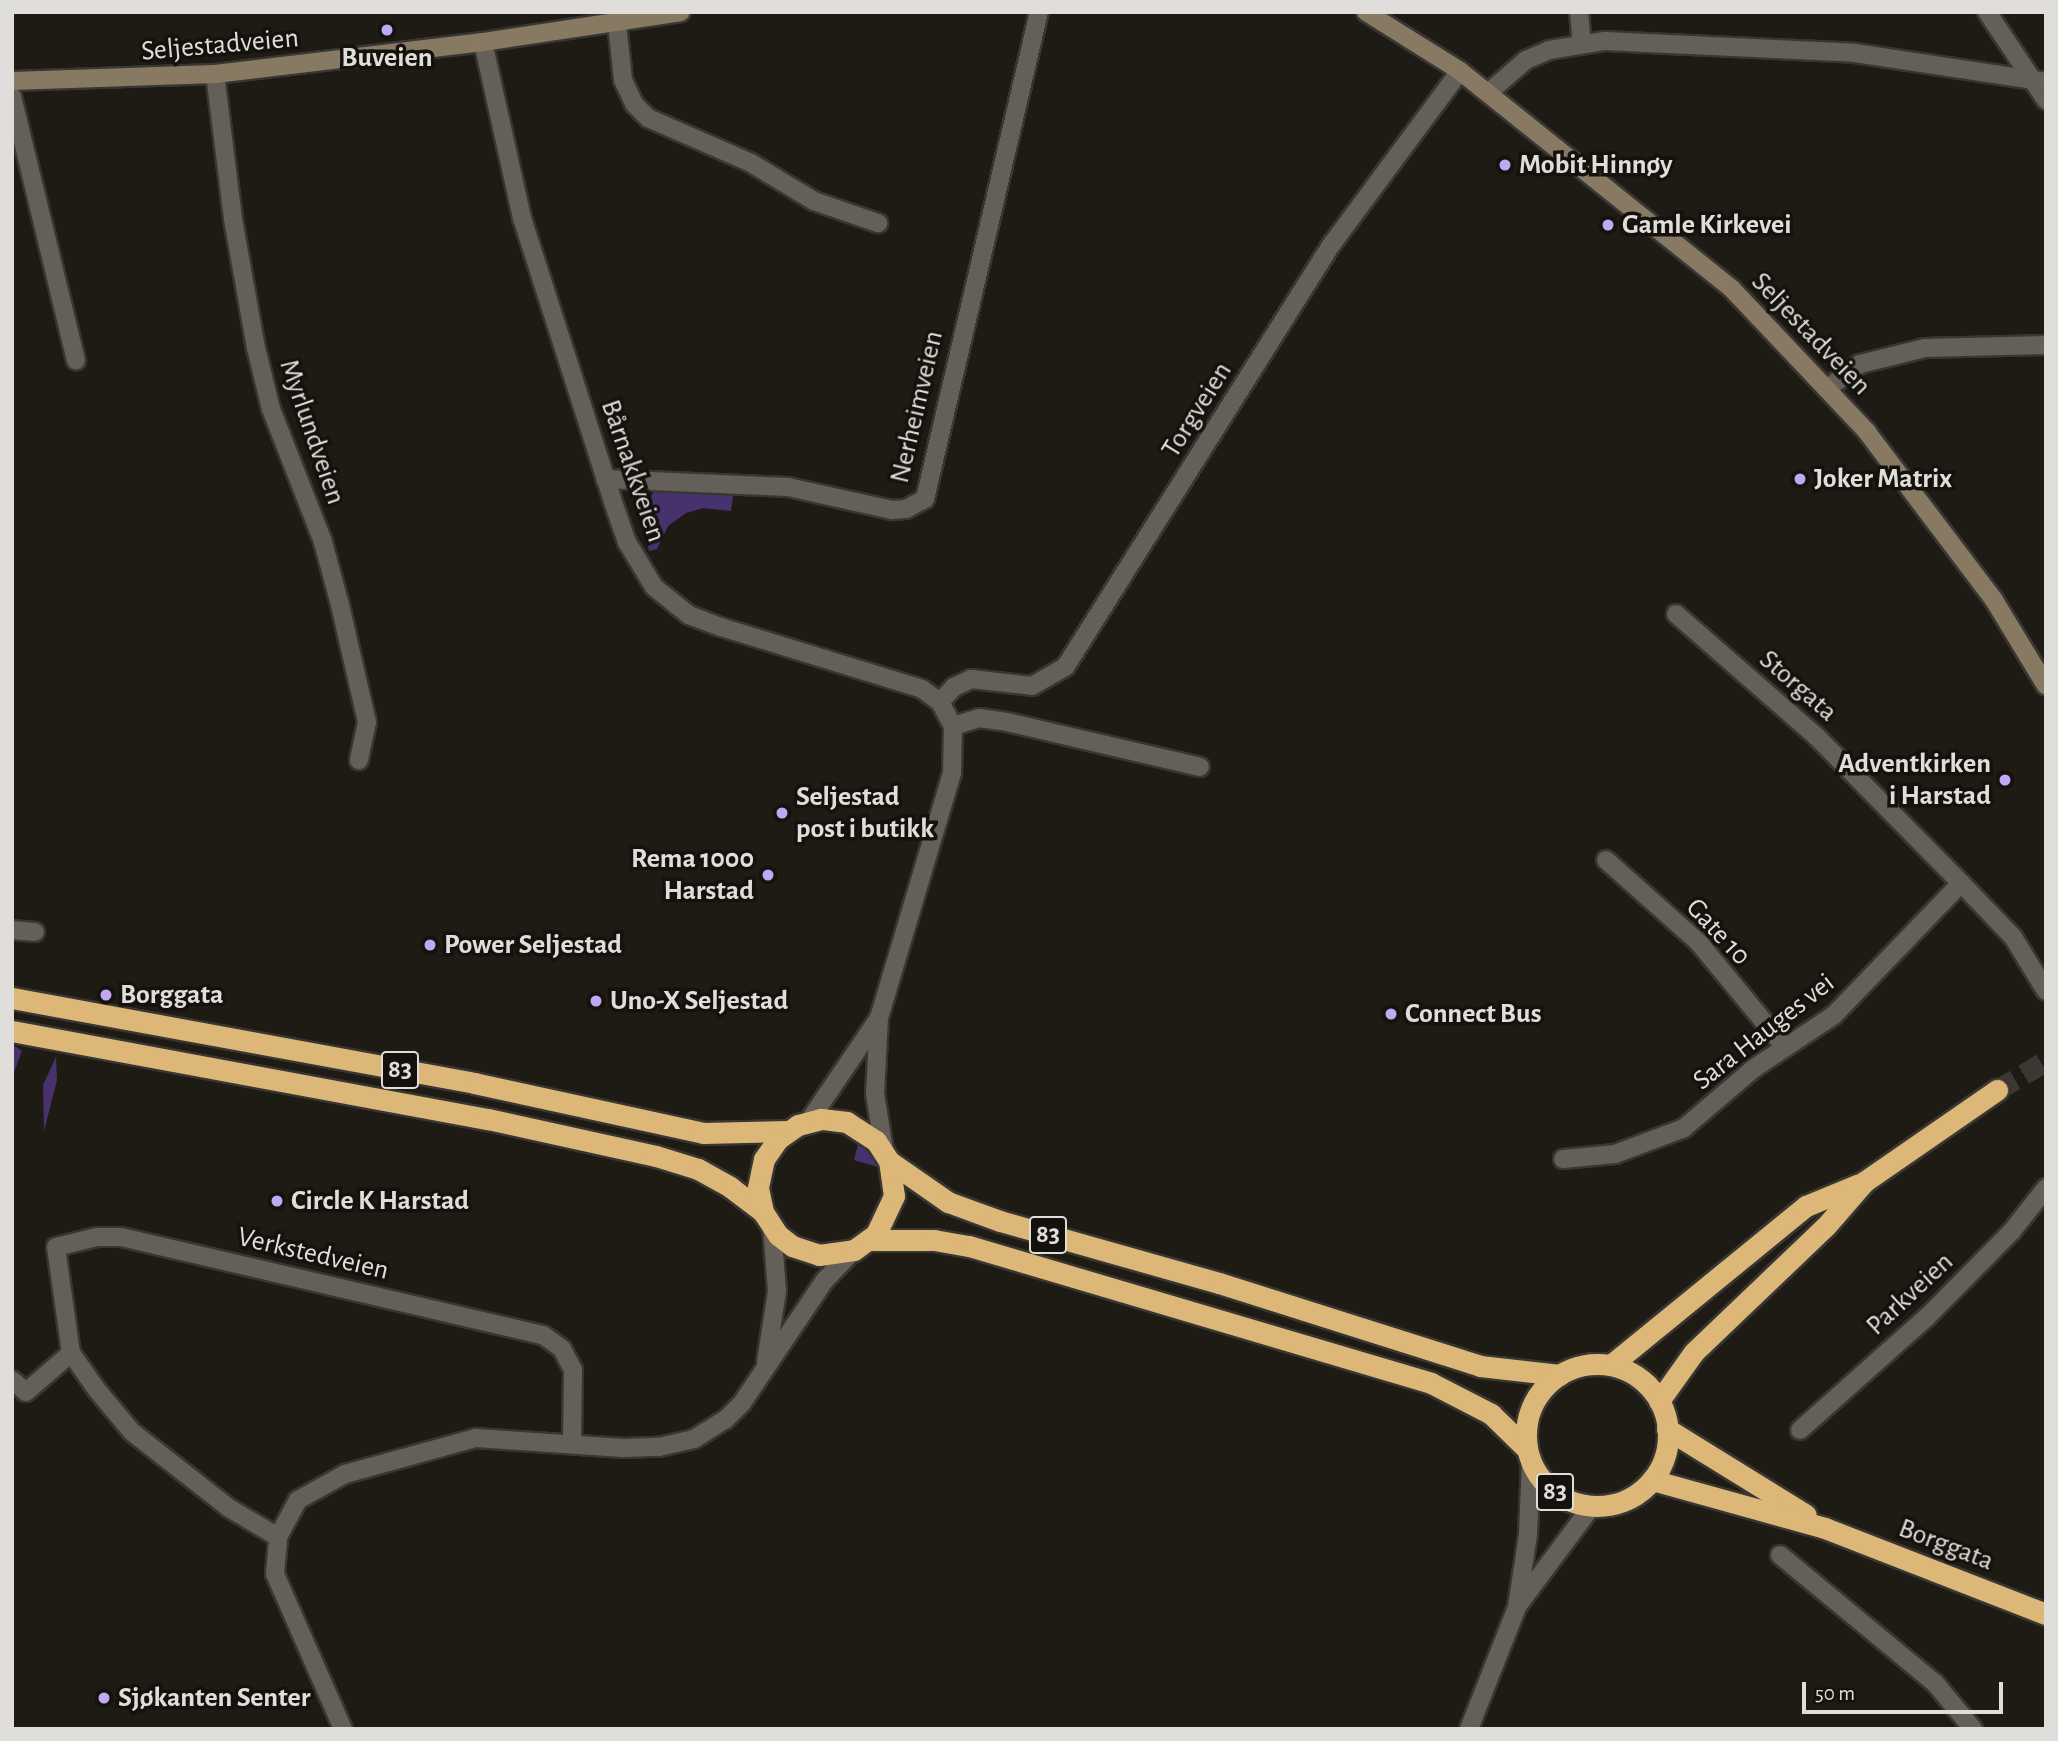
<!DOCTYPE html>
<html>
<head>
<meta charset="utf-8">
<style>
  body { margin:0 }
  #map { position:relative; width:2058px; height:1741px; overflow:hidden; background:#1e1b15; font-family:"Alegreya Sans",sans-serif }
  div>[style] { position:absolute }
  .green>* { inset:0; background:#48326e }
  .highway-tunnel>* { height:21px; margin-top:-10.5px; transform-origin:0; background:repeating-linear-gradient(90deg,#3b3833 0 21px,transparent 0 31px) }
  .roads { filter:drop-shadow(2px 0 #383632) drop-shadow(-2px 0 #383632) drop-shadow(0 2px #383632) drop-shadow(0 -2px #383632) }
  .street>* { height:18px; margin:-9px; padding:0 9px; transform-origin:9px; border-radius:9px; background:#646059 }
  .secondary>* { height:18px; margin:-9px; padding:0 9px; transform-origin:9px; border-radius:9px; background:#887a62 }
  .highway>* { height:21px; margin:-10.5px; padding:0 10.5px; transform-origin:10.5px; border-radius:10.5px; background:#dcb777 }
  .highway>.ring { margin:-10.5px; padding:0; box-sizing:content-box; background:none; border:21px solid #dcb777; border-radius:50% }
  .dots>* { width:19px; height:19px; translate:-50% -50%; box-sizing:border-box; border:4px solid #15120d; border-radius:50% }
  span { translate:-50% -50%; white-space:nowrap; text-align:center; line-height:1.15; -webkit-text-stroke:7px #15120d; paint-order:stroke }
  .shield-label span { padding:2px 5px; background:#15120d; border:2px solid; border-radius:5px; -webkit-text-stroke-width:0 }
  .shield-label { font-size:26px; color:#e0deda; font-weight:700 }
  .street-label { font-size:28px; color:#e0deda }
  .poi-label { font-size:28px; color:#e0deda; font-weight:700 }
  .left { translate:0 -50%; text-align:left }
  .right { translate:-100% -50%; text-align:right }
  .frame { position:absolute; inset:0; border:14px solid #e0deda; pointer-events:none }
  .scale { position:absolute; left:1802px; top:1682px; width:201px; height:32px; box-sizing:border-box; border:4px solid #e0deda; border-top:0; padding-left:9px; font-size:21px; line-height:24px; white-space:nowrap; color:#e0deda; -webkit-text-stroke:5px #15120d; paint-order:stroke }
</style>
</head>
<body>
<div id="map">
  <div class="green">
    <div style="clip-path:polygon(664px 488px,733px 496px,731px 511px,703px 508px,686px 513px,668px 526px,657px 549px,649px 551px,640px 513px,653px 493px)"></div>
    <div style="clip-path:polygon(12px 1044px,22px 1051px,13px 1075px,12px 1074px)"></div>
    <div style="clip-path:polygon(56px 1057px,57px 1080px,44px 1131px,43px 1085px)"></div>
    <div style="clip-path:polygon(862px 1129px,888px 1170px,854px 1160px)"></div>
  </div>
  <div class="highway-tunnel">
    <div style="left:1997px;top:1090px;width:57px;rotate:-30.6deg"></div>
  </div>
  <div class="roads">
    <div class="street">
      <div style="left:1579px;top:12px;width:32px;rotate:85deg"></div>
      <div style="left:1987px;top:12px;width:106px;rotate:56.2deg"></div>
      <div style="left:617px;top:23px;width:57px;rotate:84deg"></div>
      <div style="left:623px;top:80px;width:26px;rotate:65deg"></div>
      <div style="left:634px;top:104px;width:20px;rotate:45deg"></div>
      <div style="left:648px;top:118px;width:112px;rotate:23.6deg"></div>
      <div style="left:751px;top:163px;width:74px;rotate:31.1deg"></div>
      <div style="left:814px;top:201px;width:68px;rotate:19deg"></div>
      <div style="left:483px;top:42px;width:180px;rotate:77.5deg"></div>
      <div style="left:522px;top:218px;width:295px;rotate:72.2deg"></div>
      <div style="left:612px;top:499px;width:46px;rotate:70.8deg"></div>
      <div style="left:627px;top:542px;width:52px;rotate:59deg"></div>
      <div style="left:654px;top:587px;width:45px;rotate:38.7deg"></div>
      <div style="left:689px;top:615px;width:34px;rotate:21deg"></div>
      <div style="left:721px;top:627px;width:210px;rotate:17.1deg"></div>
      <div style="left:922px;top:689px;width:22px;rotate:36deg"></div>
      <div style="left:940px;top:702px;width:27px;rotate:62deg"></div>
      <div style="left:953px;top:726px;width:27px;rotate:-17deg"></div>
      <div style="left:979px;top:718px;width:28px;rotate:8deg"></div>
      <div style="left:1007px;top:722px;width:198px;rotate:13.1deg"></div>
      <div style="left:215px;top:74px;width:146px;rotate:82.9deg"></div>
      <div style="left:233px;top:219px;width:131px;rotate:79.9deg"></div>
      <div style="left:256px;top:348px;width:63px;rotate:76.2deg"></div>
      <div style="left:271px;top:409px;width:143px;rotate:68.6deg"></div>
      <div style="left:323px;top:542px;width:65px;rotate:74.9deg"></div>
      <div style="left:340px;top:605px;width:120px;rotate:77deg"></div>
      <div style="left:367px;top:722px;width:39px;rotate:102deg"></div>
      <div style="left:1488px;top:93px;width:50px;rotate:-41deg"></div>
      <div style="left:1526px;top:60px;width:25px;rotate:-23deg"></div>
      <div style="left:1549px;top:50px;width:57px;rotate:-9.1deg"></div>
      <div style="left:1605px;top:41px;width:250px;rotate:2.7deg"></div>
      <div style="left:1855px;top:53px;width:193px;rotate:8.6deg"></div>
      <div style="left:12px;top:96px;width:272px;rotate:76.4deg"></div>
      <div style="left:1828px;top:388px;width:40px;rotate:-37deg"></div>
      <div style="left:1860px;top:364px;width:67px;rotate:-13.8deg"></div>
      <div style="left:1925px;top:348px;width:121px;rotate:-1.4deg"></div>
      <div style="left:605px;top:479px;width:183px;rotate:2.5deg"></div>
      <div style="left:788px;top:487px;width:107px;rotate:12.5deg"></div>
      <div style="left:892px;top:510px;width:14px;rotate:-4deg"></div>
      <div style="left:906px;top:509px;width:21px;rotate:-28deg"></div>
      <div style="left:925px;top:499px;width:500px;rotate:-76.83deg"></div>
      <div style="left:1676px;top:614px;width:186px;rotate:41.1deg"></div>
      <div style="left:1816px;top:736px;width:206px;rotate:45.4deg"></div>
      <div style="left:1961px;top:883px;width:75px;rotate:46.1deg"></div>
      <div style="left:2013px;top:937px;width:63px;rotate:58.6deg"></div>
      <div style="left:940px;top:702px;width:21px;rotate:-47deg"></div>
      <div style="left:954px;top:687px;width:19px;rotate:-25deg"></div>
      <div style="left:971px;top:679px;width:61px;rotate:6.5deg"></div>
      <div style="left:1032px;top:686px;width:39px;rotate:-30deg"></div>
      <div style="left:1066px;top:666px;width:499px;rotate:-57.8deg"></div>
      <div style="left:1332px;top:244px;width:215px;rotate:-53.5deg"></div>
      <div style="left:1606px;top:860px;width:125px;rotate:41.7deg"></div>
      <div style="left:1699px;top:943px;width:134px;rotate:50.5deg"></div>
      <div style="left:12px;top:930px;width:23px;rotate:5deg"></div>
      <div style="left:809px;top:1121px;width:125px;rotate:-55.8deg"></div>
      <div style="left:884px;top:1150px;width:57px;rotate:-99.1deg"></div>
      <div style="left:875px;top:1094px;width:76px;rotate:-87deg"></div>
      <div style="left:879px;top:1018px;width:256px;rotate:-73.4deg"></div>
      <div style="left:952px;top:773px;width:47px;rotate:-88.8deg"></div>
      <div style="left:1563px;top:1159px;width:52px;rotate:-5.5deg"></div>
      <div style="left:1615px;top:1154px;width:74px;rotate:-20.6deg"></div>
      <div style="left:1684px;top:1128px;width:91px;rotate:-40.5deg"></div>
      <div style="left:1753px;top:1069px;width:97px;rotate:-33.7deg"></div>
      <div style="left:1834px;top:1015px;width:183px;rotate:-46.1deg"></div>
      <div style="left:766px;top:1362px;width:72px;rotate:-81.2deg"></div>
      <div style="left:777px;top:1291px;width:63px;rotate:-94.5deg"></div>
      <div style="left:12px;top:1380px;width:18px;rotate:41deg"></div>
      <div style="left:26px;top:1392px;width:60px;rotate:-40.9deg"></div>
      <div style="left:1800px;top:1430px;width:170px;rotate:-41.7deg"></div>
      <div style="left:1927px;top:1317px;width:121px;rotate:-45.3deg"></div>
      <div style="left:2012px;top:1231px;width:55px;rotate:-51.7deg"></div>
      <div style="left:278px;top:1537px;width:57px;rotate:-149.4deg"></div>
      <div style="left:229px;top:1508px;width:123px;rotate:-141.9deg"></div>
      <div style="left:132px;top:1432px;width:55px;rotate:-129.8deg"></div>
      <div style="left:97px;top:1390px;width:45px;rotate:-125.1deg"></div>
      <div style="left:71px;top:1353px;width:107px;rotate:-98.1deg"></div>
      <div style="left:56px;top:1247px;width:42px;rotate:-13.7deg"></div>
      <div style="left:97px;top:1237px;width:24px"></div>
      <div style="left:121px;top:1237px;width:433px;rotate:13.1deg"></div>
      <div style="left:543px;top:1335px;width:24px;rotate:36deg"></div>
      <div style="left:562px;top:1349px;width:24px;rotate:62deg"></div>
      <div style="left:573px;top:1370px;width:73px;rotate:90.8deg"></div>
      <div style="left:1780px;top:1555px;width:201px;rotate:39.6deg"></div>
      <div style="left:1935px;top:1683px;width:60px;rotate:50.4deg"></div>
      <div style="left:1519px;top:1604px;width:122px;rotate:-53.3deg"></div>
      <div style="left:343px;top:1729px;width:169px;rotate:-113.7deg"></div>
      <div style="left:275px;top:1574px;width:37px;rotate:-85deg"></div>
      <div style="left:278px;top:1537px;width:42px;rotate:-61.6deg"></div>
      <div style="left:298px;top:1500px;width:54px;rotate:-29deg"></div>
      <div style="left:345px;top:1474px;width:136px;rotate:-15.4deg"></div>
      <div style="left:476px;top:1438px;width:147px;rotate:3.9deg"></div>
      <div style="left:623px;top:1448px;width:36px;rotate:-2deg"></div>
      <div style="left:659px;top:1447px;width:36px;rotate:-13deg"></div>
      <div style="left:694px;top:1439px;width:36px;rotate:-32deg"></div>
      <div style="left:725px;top:1420px;width:24px;rotate:-45deg"></div>
      <div style="left:742px;top:1403px;width:148px;rotate:-56deg"></div>
      <div style="left:825px;top:1280px;width:42px;rotate:-46deg"></div>
      <div style="left:1469px;top:1729px;width:131px;rotate:-68.5deg"></div>
      <div style="left:1517px;top:1607px;width:74px;rotate:-81.4deg"></div>
      <div style="left:1528px;top:1534px;width:71px;rotate:-87.6deg"></div>
    </div>
    <div class="secondary">
      <div style="left:1366px;top:12px;width:111px;rotate:32.1deg"></div>
      <div style="left:1460px;top:71px;width:349px;rotate:38.7deg"></div>
      <div style="left:1732px;top:289px;width:197px;rotate:46.6deg"></div>
      <div style="left:1867px;top:432px;width:211px;rotate:52.9deg"></div>
      <div style="left:1994px;top:600px;width:100px;rotate:58.8deg"></div>
      <div style="left:12px;top:81px;width:203px;rotate:-2deg"></div>
      <div style="left:215px;top:74px;width:270px;rotate:-6.8deg"></div>
      <div style="left:483px;top:42px;width:200px;rotate:-8.6deg"></div>
    </div>
    <div class="highway">
      <div style="left:12px;top:998px;width:470px;rotate:10.4deg"></div>
      <div style="left:474px;top:1083px;width:234px;rotate:12.3deg"></div>
      <div style="left:703px;top:1133px;width:85px;rotate:-1.3deg"></div>
      <div style="left:12px;top:1031px;width:484px;rotate:10.5deg"></div>
      <div style="left:488px;top:1119px;width:172px;rotate:12.4deg"></div>
      <div style="left:656px;top:1156px;width:44px;rotate:17.2deg"></div>
      <div style="left:698px;top:1169px;width:37px;rotate:29deg"></div>
      <div style="left:730px;top:1187px;width:41px;rotate:37.1deg"></div>
      <div style="left:763px;top:1212px;width:27px;rotate:57deg"></div>
      <div style="left:778px;top:1235px;width:18px;rotate:38deg"></div>
      <div style="left:792px;top:1246px;width:28px;rotate:18deg"></div>
      <div style="left:819px;top:1255px;width:35px;rotate:-8deg"></div>
      <div style="left:854px;top:1250px;width:27px;rotate:-36deg"></div>
      <div style="left:876px;top:1234px;width:42px;rotate:-64.7deg"></div>
      <div style="left:894px;top:1196px;width:35px;rotate:-98deg"></div>
      <div style="left:889px;top:1161px;width:24px;rotate:-123deg"></div>
      <div style="left:876px;top:1141px;width:35px;rotate:-147deg"></div>
      <div style="left:847px;top:1122px;width:26px;rotate:-173deg"></div>
      <div style="left:821px;top:1119px;width:24px;rotate:165deg"></div>
      <div style="left:798px;top:1125px;width:24px;rotate:145deg"></div>
      <div style="left:778px;top:1139px;width:24px;rotate:125deg"></div>
      <div style="left:764px;top:1159px;width:30px;rotate:102deg"></div>
      <div style="left:758px;top:1188px;width:25px;rotate:78deg"></div>
      <div style="left:889px;top:1161px;width:72px;rotate:34.8deg"></div>
      <div style="left:948px;top:1202px;width:55px;rotate:20.1deg"></div>
      <div style="left:1000px;top:1221px;width:228px;rotate:15.8deg"></div>
      <div style="left:1219px;top:1283px;width:274px;rotate:17.6deg"></div>
      <div style="left:1480px;top:1366px;width:80px;rotate:6.5deg"></div>
      <div style="left:869px;top:1240px;width:65px"></div>
      <div style="left:934px;top:1240px;width:36px;rotate:10deg"></div>
      <div style="left:969px;top:1246px;width:482px;rotate:16.5deg"></div>
      <div style="left:1431px;top:1383px;width:68px;rotate:27.3deg"></div>
      <div style="left:1491px;top:1414px;width:50px;rotate:44.2deg"></div>
      <div class="ring" style="left:1526px;top:1364px;width:121px;height:121px"></div>
      <div style="left:1611px;top:1365px;width:252px;rotate:-39.2deg"></div>
      <div style="left:1806px;top:1206px;width:57px;rotate:-22.5deg"></div>
      <div style="left:1659px;top:1401px;width:60px;rotate:-54.5deg"></div>
      <div style="left:1694px;top:1352px;width:182px;rotate:-43.7deg"></div>
      <div style="left:1826px;top:1226px;width:58px;rotate:-49.2deg"></div>
      <div style="left:1864px;top:1182px;width:162px;rotate:-34.7deg"></div>
      <div style="left:1667px;top:1429px;width:163px;rotate:31.7deg"></div>
      <div style="left:1652px;top:1480px;width:180px;rotate:15.5deg"></div>
      <div style="left:1825px;top:1528px;width:237px;rotate:21.3deg"></div>
    </div>
  </div>
  <div class="dots">
    <div style="left:387px;top:30px;background:#c0a8f4"></div>
    <div style="left:1505px;top:165px;background:#c0a8f4"></div>
    <div style="left:1608px;top:225px;background:#c0a8f4"></div>
    <div style="left:1800px;top:479px;background:#c0a8f4"></div>
    <div style="left:2005px;top:780px;background:#c0a8f4"></div>
    <div style="left:782px;top:813px;background:#c0a8f4"></div>
    <div style="left:768px;top:875px;background:#c0a8f4"></div>
    <div style="left:430px;top:945px;background:#c0a8f4"></div>
    <div style="left:106px;top:995px;background:#c0a8f4"></div>
    <div style="left:596px;top:1001px;background:#c0a8f4"></div>
    <div style="left:1391px;top:1014px;background:#c0a8f4"></div>
    <div style="left:277px;top:1201px;background:#c0a8f4"></div>
    <div style="left:104px;top:1698px;background:#c0a8f4"></div>
  </div>
  <div class="shield-label">
    <span style="left:400px;top:1070px">83</span>
    <span style="left:1048px;top:1235px">83</span>
    <span style="left:1555px;top:1492px">83</span>
  </div>
  <div class="street-label">
    <span style="left:220px;top:45px;rotate:-5deg">Seljestadveien</span>
    <span style="left:1811px;top:334px;rotate:46deg">Seljestadveien</span>
    <span style="left:917px;top:407px;rotate:-77deg">Nerheimveien</span>
    <span style="left:1197px;top:410px;rotate:-58deg">Torgveien</span>
    <span style="left:312px;top:432px;rotate:71deg">Myrlundveien</span>
    <span style="left:633px;top:471px;rotate:71deg">Bårnakkveien</span>
    <span style="left:1798px;top:686px;rotate:41deg">Storgata</span>
    <span style="left:1718px;top:932px;rotate:47deg">Gate 10</span>
    <span style="left:1764px;top:1032px;rotate:-38deg">Sara Hauges vei</span>
    <span style="left:313px;top:1254px;rotate:13deg">Verkstedveien</span>
    <span style="left:1910px;top:1294px;rotate:-43deg">Parkveien</span>
    <span style="left:1946px;top:1545px;rotate:21deg">Borggata</span>
  </div>
  <div class="poi-label">
    <span style="left:387px;top:58px">Buveien</span>
    <span class="left" style="left:1519px;top:165px">Mobit Hinnøy</span>
    <span class="left" style="left:1622px;top:225px">Gamle Kirkevei</span>
    <span class="left" style="left:1814px;top:479px">Joker Matrix</span>
    <span class="right" style="left:1991px;top:780px">Adventkirken<br>i Harstad</span>
    <span class="left" style="left:796px;top:813px">Seljestad<br>post i butikk</span>
    <span class="right" style="left:754px;top:875px">Rema 1000<br>Harstad</span>
    <span class="left" style="left:444px;top:945px">Power Seljestad</span>
    <span class="left" style="left:120px;top:995px">Borggata</span>
    <span class="left" style="left:610px;top:1001px">Uno-X Seljestad</span>
    <span class="left" style="left:1405px;top:1014px">Connect Bus</span>
    <span class="left" style="left:291px;top:1201px">Circle K Harstad</span>
    <span class="left" style="left:118px;top:1698px">Sjøkanten Senter</span>
  </div>
  <div class="frame"></div>
  <div class="scale">50 m</div>
</div>
</body>
</html>
